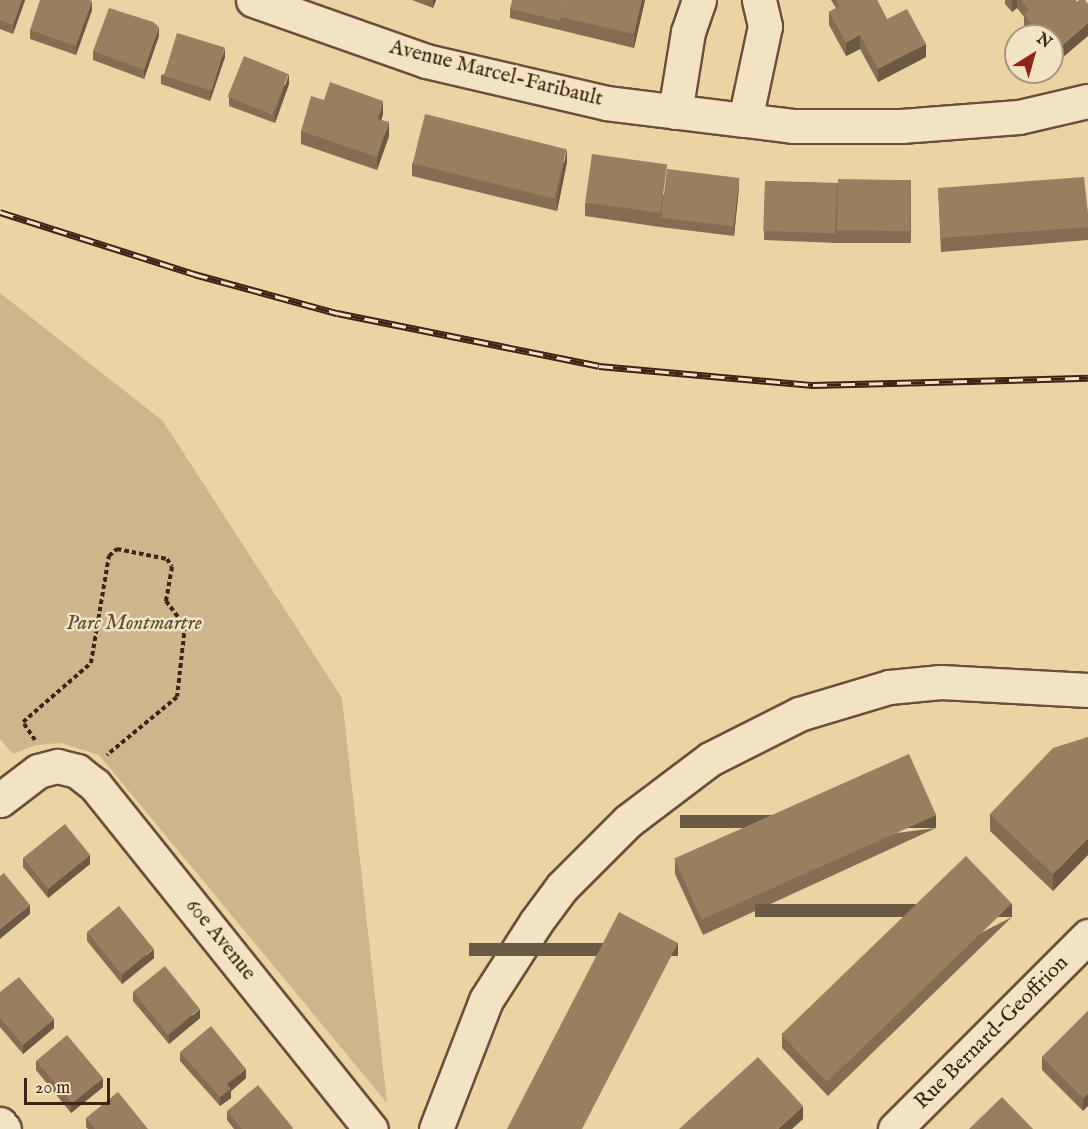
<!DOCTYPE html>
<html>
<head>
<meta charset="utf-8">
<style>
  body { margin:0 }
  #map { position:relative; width:1088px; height:1129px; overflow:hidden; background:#ebd4a4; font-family:"IM FELL English",serif }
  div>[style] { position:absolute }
  .green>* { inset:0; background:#ceb68c }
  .path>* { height:4px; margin-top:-2px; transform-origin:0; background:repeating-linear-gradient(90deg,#3f2317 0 4.5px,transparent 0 7.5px) }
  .roads { filter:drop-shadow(2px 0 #6a4f3a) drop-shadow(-2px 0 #6a4f3a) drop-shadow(0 2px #6a4f3a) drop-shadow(0 -2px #6a4f3a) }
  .minor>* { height:33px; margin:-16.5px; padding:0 16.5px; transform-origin:16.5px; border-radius:16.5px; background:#f2e3c4 }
  .rail>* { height:7px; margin-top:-3.5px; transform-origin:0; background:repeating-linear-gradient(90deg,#f2e3c4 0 14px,#3f2317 0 28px); box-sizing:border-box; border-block:2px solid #3f2317 }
  .wall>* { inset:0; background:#836d53 }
  .shaded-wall>* { inset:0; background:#6a5943; transform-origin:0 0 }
  .building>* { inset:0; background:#987f60; transform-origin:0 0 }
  span { translate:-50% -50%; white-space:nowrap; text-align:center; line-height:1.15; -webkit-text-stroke:5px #f2e3c4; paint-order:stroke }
  .street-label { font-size:21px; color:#3f2317 }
  .park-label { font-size:21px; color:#634834; font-style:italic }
  .north { position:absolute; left:1004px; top:24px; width:60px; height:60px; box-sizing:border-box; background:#f2e3c4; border:2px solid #aa967f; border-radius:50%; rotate:37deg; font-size:16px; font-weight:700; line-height:24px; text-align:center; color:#3f2317 }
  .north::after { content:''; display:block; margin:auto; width:21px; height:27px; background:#8f2418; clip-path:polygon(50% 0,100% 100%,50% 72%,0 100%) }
  .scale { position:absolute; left:24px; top:1078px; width:86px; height:27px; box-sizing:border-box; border:3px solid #3f2317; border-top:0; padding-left:8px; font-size:18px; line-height:21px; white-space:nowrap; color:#3f2317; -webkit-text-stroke:4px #f2e3c4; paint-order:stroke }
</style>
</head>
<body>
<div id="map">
  <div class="green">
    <div style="clip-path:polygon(0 293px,163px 421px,342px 698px,387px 1103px,99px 755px,61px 743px,36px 745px,13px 754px,0 739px)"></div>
  </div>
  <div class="path">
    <div style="left:35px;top:740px;width:22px;rotate:-124deg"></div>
    <div style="left:23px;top:722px;width:90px;rotate:-40.9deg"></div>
    <div style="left:91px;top:663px;width:109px;rotate:-80.5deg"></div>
    <div style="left:109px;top:556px;width:11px;rotate:-41deg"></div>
    <div style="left:117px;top:549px;width:51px;rotate:11.3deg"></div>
    <div style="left:167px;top:559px;width:9px;rotate:58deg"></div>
    <div style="left:172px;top:567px;width:35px;rotate:100deg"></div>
    <div style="left:166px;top:601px;width:31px;rotate:53deg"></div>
    <div style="left:185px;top:626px;width:71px;rotate:96.4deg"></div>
    <div style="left:177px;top:697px;width:91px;rotate:140.4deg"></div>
  </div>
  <div class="roads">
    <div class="minor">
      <div style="left:253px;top:0;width:183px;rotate:19.4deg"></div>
      <div style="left:426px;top:61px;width:185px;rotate:13.1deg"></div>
      <div style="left:606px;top:103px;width:140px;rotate:7deg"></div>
      <div style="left:745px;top:120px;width:48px;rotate:7.1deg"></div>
      <div style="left:793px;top:126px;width:108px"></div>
      <div style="left:901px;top:126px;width:118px;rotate:-4.4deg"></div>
      <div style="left:1019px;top:117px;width:71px;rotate:-13.1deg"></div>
      <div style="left:675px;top:112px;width:81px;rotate:-80.8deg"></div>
      <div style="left:688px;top:32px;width:34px;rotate:-71deg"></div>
      <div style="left:745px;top:120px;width:96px;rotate:-78deg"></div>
      <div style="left:765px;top:26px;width:27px;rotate:-103deg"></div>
      <div style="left:0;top:800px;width:48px;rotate:-37.3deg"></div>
      <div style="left:38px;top:771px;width:20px;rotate:-15deg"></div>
      <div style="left:57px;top:766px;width:21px;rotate:14deg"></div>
      <div style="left:77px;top:771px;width:23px;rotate:38deg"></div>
      <div style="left:95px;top:785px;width:441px;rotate:51.3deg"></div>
      <div style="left:0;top:1124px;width:6px;rotate:51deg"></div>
      <div style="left:436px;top:1129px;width:138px;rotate:-68.8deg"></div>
      <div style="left:486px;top:1000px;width:93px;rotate:-57.3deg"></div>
      <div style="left:536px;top:922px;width:44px;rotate:-53.4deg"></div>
      <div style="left:562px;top:887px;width:93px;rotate:-45deg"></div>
      <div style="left:628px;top:821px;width:103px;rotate:-37.1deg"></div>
      <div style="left:710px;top:759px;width:100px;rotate:-26.8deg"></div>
      <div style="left:799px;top:714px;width:94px;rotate:-16.7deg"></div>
      <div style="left:889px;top:687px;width:52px;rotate:-5.5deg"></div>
      <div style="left:941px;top:682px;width:147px;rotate:3.1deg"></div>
      <div style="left:895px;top:1129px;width:273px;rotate:-45deg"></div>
    </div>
  </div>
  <div class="rail">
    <div style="left:0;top:212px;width:204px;rotate:17.7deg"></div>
    <div style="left:194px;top:274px;width:148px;rotate:15.3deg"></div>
    <div style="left:337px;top:313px;width:267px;rotate:11.4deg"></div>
    <div style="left:599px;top:366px;width:215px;rotate:5.1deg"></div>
    <div style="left:813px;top:385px;width:275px;rotate:-1.5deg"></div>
  </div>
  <div class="wall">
    <div style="clip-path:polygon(0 0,25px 0,13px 34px,0 29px)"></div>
    <div style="clip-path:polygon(412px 0,436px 0,433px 8px)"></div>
    <div style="clip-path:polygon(645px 0,634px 48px,510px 18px,510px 9px)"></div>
    <div style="clip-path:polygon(831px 0,877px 0,887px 19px,926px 57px,878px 82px,860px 49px,846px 56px,829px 25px,829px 12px,836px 8px)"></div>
    <div style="clip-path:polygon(1005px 0,1076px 0,1055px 64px,1052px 61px,1052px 36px,1031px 36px,1024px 27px,1024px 17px,1017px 8px,1012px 12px,1005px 4px)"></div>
    <div style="clip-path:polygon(92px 10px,76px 55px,30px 39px,30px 30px)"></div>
    <div style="clip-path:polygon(159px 36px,144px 79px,93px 60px,93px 51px)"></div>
    <div style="clip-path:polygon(225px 57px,210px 101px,161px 84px,161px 75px)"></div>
    <div style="clip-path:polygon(289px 84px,275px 123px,229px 106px,229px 97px)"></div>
    <div style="clip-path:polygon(383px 114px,381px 120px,389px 136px,377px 170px,301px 144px,301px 131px)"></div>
    <div style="clip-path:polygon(567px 162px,557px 211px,412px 176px,412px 163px)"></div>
    <div style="clip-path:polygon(911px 180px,911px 243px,836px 243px,764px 240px,765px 181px,837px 183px)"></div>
    <div style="clip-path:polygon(739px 187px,734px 236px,660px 227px,585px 216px,585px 203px)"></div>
    <div style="clip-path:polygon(938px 188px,1088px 213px,1088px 240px,941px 252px)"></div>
    <div style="clip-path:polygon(1088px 737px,1053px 891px,990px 831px,990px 814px)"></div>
    <div style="clip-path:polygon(936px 828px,703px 935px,675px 874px,675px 861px)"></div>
    <div style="clip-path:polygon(23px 858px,90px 864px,48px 898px,23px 867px)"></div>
    <div style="clip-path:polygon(1012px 917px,828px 1096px,782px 1048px,782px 1035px)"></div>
    <div style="clip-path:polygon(87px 932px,154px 958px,122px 984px,87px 941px)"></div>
    <div style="clip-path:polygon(0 992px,54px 1028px,23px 1054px,0 1027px)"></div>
    <div style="clip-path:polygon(133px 992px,200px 1018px,169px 1044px,133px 1001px)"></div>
    <div style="clip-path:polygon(1088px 1011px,1083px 1111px,1042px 1070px,1042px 1057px)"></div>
    <div style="clip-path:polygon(180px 1052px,246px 1078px,231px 1091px,231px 1098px,220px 1106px,180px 1061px)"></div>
    <div style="clip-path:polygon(36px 1061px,103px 1087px,71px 1113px,36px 1070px)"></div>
    <div style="clip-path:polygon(227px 1111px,293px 1129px,234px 1129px,227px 1120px)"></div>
    <div style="clip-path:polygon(86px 1118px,148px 1129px,88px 1129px,86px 1127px)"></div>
  </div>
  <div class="shaded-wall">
    <div style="clip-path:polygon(22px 0,25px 0,13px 34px,13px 25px)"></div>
    <div style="clip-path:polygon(433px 0,436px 0,433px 8px)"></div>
    <div style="clip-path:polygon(642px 0,645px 0,634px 48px,634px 34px)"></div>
    <div style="clip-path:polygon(1012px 0,1017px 0,1017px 8px,1012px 12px)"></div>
    <div style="clip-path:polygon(92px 1px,92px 10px,76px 55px,76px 46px)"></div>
    <div style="clip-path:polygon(1088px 23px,1088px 36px,1055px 64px,1055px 51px)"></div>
    <div style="clip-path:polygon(1041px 25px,1041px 36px,1036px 36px,1036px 29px)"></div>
    <div style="clip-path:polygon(159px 27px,159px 36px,144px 79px,144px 70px)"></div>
    <div style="clip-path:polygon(860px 35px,860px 49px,846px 56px,846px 43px)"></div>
    <div style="clip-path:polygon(926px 44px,926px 57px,878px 82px,878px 69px)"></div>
    <div style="clip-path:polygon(225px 48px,225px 57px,210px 101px,210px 92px)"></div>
    <div style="clip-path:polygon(289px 74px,289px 84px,275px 123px,275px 114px)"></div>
    <div style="clip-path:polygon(383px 101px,383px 114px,378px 132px,378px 119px)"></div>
    <div style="clip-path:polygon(389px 122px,389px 136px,377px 170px,377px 157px)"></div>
    <div style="clip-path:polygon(567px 149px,567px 162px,557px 211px,557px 198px)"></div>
    <div style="clip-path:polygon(739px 178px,739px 187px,734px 236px,734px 227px)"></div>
    <div style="left:936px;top:815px;width:13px;height:256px;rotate:90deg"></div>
    <div style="clip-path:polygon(1088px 838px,1088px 855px,1053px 891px,1053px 874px)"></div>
    <div style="clip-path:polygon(90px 855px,90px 864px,48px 898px,48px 889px)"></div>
    <div style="left:1012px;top:904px;width:13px;height:257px;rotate:90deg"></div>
    <div style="clip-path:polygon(30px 905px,30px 914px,0 939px,0 929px)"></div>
    <div style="left:678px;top:943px;width:13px;height:209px;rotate:90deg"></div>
    <div style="clip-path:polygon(154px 949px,154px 958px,122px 984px,122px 975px)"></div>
    <div style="clip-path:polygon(200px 1009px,200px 1018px,169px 1044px,169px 1035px)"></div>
    <div style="clip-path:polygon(54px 1019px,54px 1028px,23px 1054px,23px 1045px)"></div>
    <div style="clip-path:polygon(246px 1069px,246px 1078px,231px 1091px,231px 1098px,220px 1106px,220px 1097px,227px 1084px)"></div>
    <div style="clip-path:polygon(103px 1078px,103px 1087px,71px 1113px,71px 1104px)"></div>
    <div style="clip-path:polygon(1088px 1093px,1088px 1106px,1083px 1111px,1083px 1098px)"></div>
    <div style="clip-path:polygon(803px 1106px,803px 1119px,792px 1129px,778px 1129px)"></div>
  </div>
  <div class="building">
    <div style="clip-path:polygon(0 0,22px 0,13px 25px,0 20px)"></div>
    <div style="clip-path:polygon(40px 0,89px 0,92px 1px,76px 46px,30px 30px)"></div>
    <div style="clip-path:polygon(512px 0,564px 0,560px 21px,510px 9px)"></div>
    <div style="clip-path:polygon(564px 0,642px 0,634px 34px,560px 17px)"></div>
    <div style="clip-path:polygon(836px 0,850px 0,839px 6px)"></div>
    <div style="clip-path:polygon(850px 0,877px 0,887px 19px,907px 9px,926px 44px,878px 69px,860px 35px,846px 43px,829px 12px)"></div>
    <div style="clip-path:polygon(1021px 0,1075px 0,1077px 2px,1079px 0,1085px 0,1088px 4px,1088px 23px,1055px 51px,1052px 48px,1052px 36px,1049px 36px,1041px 25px,1036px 29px,1024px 14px,1029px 10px)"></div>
    <div style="clip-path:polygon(109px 8px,153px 22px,159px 27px,144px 70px,93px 51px)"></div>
    <div style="left:177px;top:33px;width:50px;height:45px;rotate:17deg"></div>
    <div style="left:244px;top:56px;width:48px;height:44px;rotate:22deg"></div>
    <div style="clip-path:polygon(330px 82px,383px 101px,378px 119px,389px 122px,377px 157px,301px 131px,311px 96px,324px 100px)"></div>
    <div style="left:425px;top:114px;width:146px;height:51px;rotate:14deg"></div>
    <div style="left:592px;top:154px;width:76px;height:49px;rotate:8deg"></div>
    <div style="left:667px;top:169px;width:73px;height:49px;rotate:7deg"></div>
    <div style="clip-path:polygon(1084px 177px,1088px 213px,1088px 227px,941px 238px,938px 188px)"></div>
    <div style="left:838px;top:179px;width:73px;height:51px;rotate:1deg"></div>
    <div style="left:765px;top:181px;width:72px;height:50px;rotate:2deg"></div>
    <div style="clip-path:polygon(1088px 737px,1088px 838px,1053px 874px,990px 814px,1053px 748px)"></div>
    <div style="left:909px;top:754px;width:67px;height:257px;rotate:66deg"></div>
    <div style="left:65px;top:824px;width:40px;height:54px;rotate:51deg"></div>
    <div style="left:966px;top:856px;width:66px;height:257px;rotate:46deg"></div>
    <div style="clip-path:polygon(4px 873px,30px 905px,0 929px,0 876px)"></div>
    <div style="left:119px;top:906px;width:55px;height:41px;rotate:51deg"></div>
    <div style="clip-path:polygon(619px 912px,678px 943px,582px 1129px,507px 1129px)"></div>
    <div style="left:165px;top:966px;width:55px;height:41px;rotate:51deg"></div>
    <div style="clip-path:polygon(19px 977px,54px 1019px,23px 1045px,0 1018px,0 992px)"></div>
    <div style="clip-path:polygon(1088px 1011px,1088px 1093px,1083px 1098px,1042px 1057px)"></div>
    <div style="clip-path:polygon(211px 1026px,246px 1069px,227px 1084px,231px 1089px,220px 1097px,180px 1052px)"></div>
    <div style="left:67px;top:1035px;width:56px;height:40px;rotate:50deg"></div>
    <div style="clip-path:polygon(758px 1057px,803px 1106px,778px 1129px,679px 1129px)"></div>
    <div style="clip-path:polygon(258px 1085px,293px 1128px,292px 1129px,242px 1129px,227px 1111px)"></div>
    <div style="clip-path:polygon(118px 1092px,148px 1129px,95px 1129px,86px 1118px)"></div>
    <div style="clip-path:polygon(1002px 1097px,1033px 1129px,969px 1129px)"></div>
  </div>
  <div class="street-label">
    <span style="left:496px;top:74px;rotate:14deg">Avenue Marcel-Faribault</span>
    <span style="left:220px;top:940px;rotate:51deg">60e Avenue</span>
    <span style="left:992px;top:1033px;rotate:-45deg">Rue Bernard-Geoffrion</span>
  </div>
  <div class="park-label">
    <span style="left:134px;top:624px">Parc Montmartre</span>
  </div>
  <div class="north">N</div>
  <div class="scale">20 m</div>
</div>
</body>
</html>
